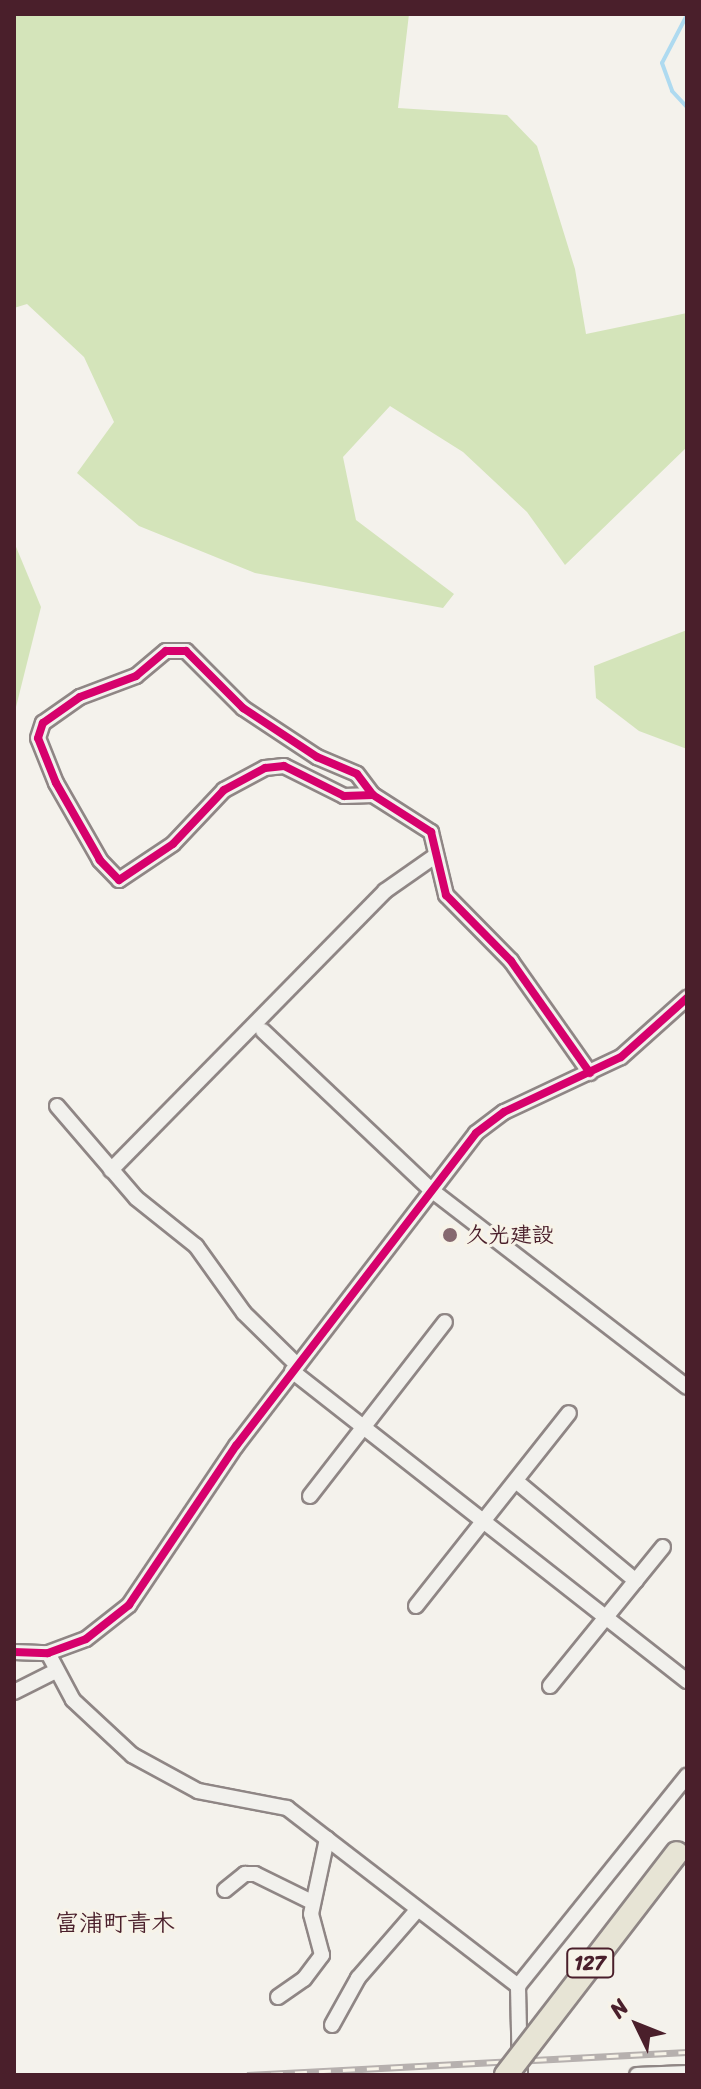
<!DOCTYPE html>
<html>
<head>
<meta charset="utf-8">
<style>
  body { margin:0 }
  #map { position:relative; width:701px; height:2089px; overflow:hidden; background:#f4f2ec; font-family:Sriracha,"Klee One",sans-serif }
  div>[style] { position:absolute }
  .green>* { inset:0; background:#d4e4ba }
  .stream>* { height:4px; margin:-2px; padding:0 2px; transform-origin:2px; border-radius:2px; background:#aedaf0 }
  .roads { filter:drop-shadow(2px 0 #8f8685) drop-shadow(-2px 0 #8f8685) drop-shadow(0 2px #8f8685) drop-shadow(0 -2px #8f8685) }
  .minor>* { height:14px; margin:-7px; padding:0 7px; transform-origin:7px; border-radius:7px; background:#f2f1ed }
  .rail>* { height:7px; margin-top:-3.5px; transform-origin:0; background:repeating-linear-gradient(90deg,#f7f3e8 0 12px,#b6b0ae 0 24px); box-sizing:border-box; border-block:2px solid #b6b0ae }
  .bridges { filter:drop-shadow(2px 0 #8f8685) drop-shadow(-2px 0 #8f8685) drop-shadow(0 2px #8f8685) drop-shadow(0 -2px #8f8685) }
  .highway-bridge>* { height:22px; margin:-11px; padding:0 11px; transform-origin:11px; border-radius:11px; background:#e7e4d5 }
  .cycleway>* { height:8px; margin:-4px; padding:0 4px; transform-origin:4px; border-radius:4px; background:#d6006c }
  .dots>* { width:22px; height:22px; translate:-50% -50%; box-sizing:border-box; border:4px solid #f7f3e8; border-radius:50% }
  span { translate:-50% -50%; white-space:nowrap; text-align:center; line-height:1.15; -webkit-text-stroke:6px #f7f3e8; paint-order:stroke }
  .shield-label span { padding:2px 6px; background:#f7f3e8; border:2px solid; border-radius:6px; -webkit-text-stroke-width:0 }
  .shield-label { font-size:20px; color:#4a1f2b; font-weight:700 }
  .poi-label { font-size:22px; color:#4a1f2b; font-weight:700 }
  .left { translate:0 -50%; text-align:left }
  .neighbourhood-label { font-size:24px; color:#4a1f2b; font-weight:700 }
  .frame { position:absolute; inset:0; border:16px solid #4a1f2b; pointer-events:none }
  .north { position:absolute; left:597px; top:1985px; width:80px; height:80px; -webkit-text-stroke:6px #f7f3e8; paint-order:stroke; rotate:313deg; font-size:22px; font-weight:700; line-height:32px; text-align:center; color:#4a1f2b }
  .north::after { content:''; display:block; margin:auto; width:28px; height:36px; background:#4a1f2b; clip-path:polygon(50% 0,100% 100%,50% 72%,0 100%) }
</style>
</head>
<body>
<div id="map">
  <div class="green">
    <div style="clip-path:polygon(14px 14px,409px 14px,398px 108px,507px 115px,537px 146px,575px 269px,586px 334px,687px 313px,687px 447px,565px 565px,527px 512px,463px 452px,390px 406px,343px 457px,356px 520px,454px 594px,443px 608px,255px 573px,139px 526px,77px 473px,114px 422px,84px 357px,27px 304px,14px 308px)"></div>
    <div style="clip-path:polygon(14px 542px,41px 607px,14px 715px)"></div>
    <div style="clip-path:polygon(687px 630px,687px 749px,639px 731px,596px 698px,594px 666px)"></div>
  </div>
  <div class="stream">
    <div style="left:687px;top:15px;width:54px;rotate:117.5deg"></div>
    <div style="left:662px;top:63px;width:30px;rotate:70deg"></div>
    <div style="left:672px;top:91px;width:22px;rotate:47deg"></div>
  </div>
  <div class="roads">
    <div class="minor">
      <div style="left:373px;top:795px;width:29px;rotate:178deg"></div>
      <div style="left:344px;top:796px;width:67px;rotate:-153.4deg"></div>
      <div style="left:284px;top:766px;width:19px;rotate:174deg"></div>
      <div style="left:265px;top:768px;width:47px;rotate:151.8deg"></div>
      <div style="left:224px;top:790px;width:74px;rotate:133.4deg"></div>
      <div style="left:173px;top:844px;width:65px;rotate:146.3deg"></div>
      <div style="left:119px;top:880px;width:28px;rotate:-134deg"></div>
      <div style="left:100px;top:860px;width:89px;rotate:-119.7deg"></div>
      <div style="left:56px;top:783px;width:48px;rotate:-111.8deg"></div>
      <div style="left:38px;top:738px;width:16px;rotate:-72deg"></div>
      <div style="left:43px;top:723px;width:45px;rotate:-35.1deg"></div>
      <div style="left:80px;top:697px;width:60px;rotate:-20.6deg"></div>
      <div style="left:136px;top:676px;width:39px;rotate:-40deg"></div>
      <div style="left:166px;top:651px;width:20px"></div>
      <div style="left:186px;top:651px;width:81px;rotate:45deg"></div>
      <div style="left:243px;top:708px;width:89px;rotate:33.5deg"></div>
      <div style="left:317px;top:757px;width:43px;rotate:23deg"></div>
      <div style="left:357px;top:774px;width:26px;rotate:53deg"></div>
      <div style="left:373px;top:795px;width:69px;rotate:32.5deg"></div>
      <div style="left:431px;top:832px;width:65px;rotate:76.6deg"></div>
      <div style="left:446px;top:895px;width:93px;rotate:45.4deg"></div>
      <div style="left:511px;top:961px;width:137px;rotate:54.8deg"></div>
      <div style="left:263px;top:1031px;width:230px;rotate:43.4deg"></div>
      <div style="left:430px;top:1189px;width:324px;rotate:37.6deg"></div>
      <div style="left:57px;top:1106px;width:121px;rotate:49.3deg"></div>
      <div style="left:136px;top:1198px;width:77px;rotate:38.7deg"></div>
      <div style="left:196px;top:1246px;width:82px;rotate:54.4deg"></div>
      <div style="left:244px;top:1313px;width:74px;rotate:44.5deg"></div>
      <div style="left:111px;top:1170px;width:391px;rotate:-45.5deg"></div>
      <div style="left:385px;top:891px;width:61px;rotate:-35deg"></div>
      <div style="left:292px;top:1371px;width:502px;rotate:38.13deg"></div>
      <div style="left:516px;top:1481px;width:156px;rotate:39.8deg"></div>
      <div style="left:310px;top:1496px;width:220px;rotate:-52.2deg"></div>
      <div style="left:416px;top:1606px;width:246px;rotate:-51.6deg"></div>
      <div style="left:14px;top:1652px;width:34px;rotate:2deg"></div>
      <div style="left:48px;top:1653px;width:40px;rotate:-20.2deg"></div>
      <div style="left:86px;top:1639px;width:55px;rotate:-38.3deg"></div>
      <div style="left:129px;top:1605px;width:192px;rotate:-56.1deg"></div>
      <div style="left:236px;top:1446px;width:394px;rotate:-52.5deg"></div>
      <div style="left:476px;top:1133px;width:35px;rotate:-37deg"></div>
      <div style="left:504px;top:1112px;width:129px;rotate:-25.2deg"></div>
      <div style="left:621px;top:1057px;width:89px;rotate:-41.8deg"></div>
      <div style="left:48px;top:1653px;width:53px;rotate:62deg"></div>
      <div style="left:73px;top:1700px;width:81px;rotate:43deg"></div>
      <div style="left:132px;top:1755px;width:75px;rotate:28.6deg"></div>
      <div style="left:198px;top:1791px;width:91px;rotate:10.8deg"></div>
      <div style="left:287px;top:1808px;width:292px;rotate:37.6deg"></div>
      <div style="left:550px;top:1686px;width:179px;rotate:-50.9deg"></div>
      <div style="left:14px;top:1692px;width:45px;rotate:-26.6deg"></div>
      <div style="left:225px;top:1890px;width:26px;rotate:-39deg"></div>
      <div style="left:245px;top:1874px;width:10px"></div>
      <div style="left:255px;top:1874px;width:64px;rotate:26.2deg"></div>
      <div style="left:278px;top:1997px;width:32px;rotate:-35deg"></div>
      <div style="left:304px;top:1979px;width:30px;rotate:-53deg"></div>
      <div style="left:322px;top:1955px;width:42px;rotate:-105deg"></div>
      <div style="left:311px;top:1914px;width:77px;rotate:-78deg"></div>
      <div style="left:332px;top:2025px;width:54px;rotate:-61deg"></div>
      <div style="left:358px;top:1978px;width:91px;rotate:-49deg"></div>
      <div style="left:520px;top:2075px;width:89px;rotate:-91.3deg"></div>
      <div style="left:518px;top:1986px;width:270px;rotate:-51.2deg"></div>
      <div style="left:637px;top:2075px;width:50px;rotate:-2.3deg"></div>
    </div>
  </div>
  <div class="rail">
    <div style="left:247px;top:2075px;width:441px;rotate:-3deg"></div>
  </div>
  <div class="bridges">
    <div class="highway-bridge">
      <div style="left:506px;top:2075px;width:280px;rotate:-52.4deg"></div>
    </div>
  </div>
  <div class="cycleway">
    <div style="left:373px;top:795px;width:29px;rotate:178deg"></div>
    <div style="left:344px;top:796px;width:67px;rotate:-153.4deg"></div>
    <div style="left:284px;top:766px;width:19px;rotate:174deg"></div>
    <div style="left:265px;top:768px;width:47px;rotate:151.8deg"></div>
    <div style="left:224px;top:790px;width:74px;rotate:133.4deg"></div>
    <div style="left:173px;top:844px;width:65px;rotate:146.3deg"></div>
    <div style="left:119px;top:880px;width:28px;rotate:-134deg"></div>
    <div style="left:100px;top:860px;width:89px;rotate:-119.7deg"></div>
    <div style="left:56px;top:783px;width:48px;rotate:-111.8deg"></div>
    <div style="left:38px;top:738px;width:16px;rotate:-72deg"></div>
    <div style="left:43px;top:723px;width:45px;rotate:-35.1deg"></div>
    <div style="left:80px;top:697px;width:60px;rotate:-20.6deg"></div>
    <div style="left:136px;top:676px;width:39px;rotate:-40deg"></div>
    <div style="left:166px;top:651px;width:20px"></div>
    <div style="left:186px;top:651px;width:81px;rotate:45deg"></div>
    <div style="left:243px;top:708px;width:89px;rotate:33.5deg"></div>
    <div style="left:317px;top:757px;width:43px;rotate:23deg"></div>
    <div style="left:357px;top:774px;width:26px;rotate:53deg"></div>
    <div style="left:373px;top:795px;width:69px;rotate:32.5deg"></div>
    <div style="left:431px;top:832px;width:65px;rotate:76.6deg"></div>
    <div style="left:446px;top:895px;width:93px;rotate:45.4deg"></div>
    <div style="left:511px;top:961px;width:137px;rotate:54.8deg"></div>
    <div style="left:14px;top:1652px;width:34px;rotate:2deg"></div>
    <div style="left:48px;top:1653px;width:40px;rotate:-20.2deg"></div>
    <div style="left:86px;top:1639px;width:55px;rotate:-38.3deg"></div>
    <div style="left:129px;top:1605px;width:192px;rotate:-56.1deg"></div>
    <div style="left:236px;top:1446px;width:394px;rotate:-52.5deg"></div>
    <div style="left:476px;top:1133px;width:35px;rotate:-37deg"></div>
    <div style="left:504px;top:1112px;width:129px;rotate:-25.2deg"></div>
    <div style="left:621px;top:1057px;width:89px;rotate:-41.8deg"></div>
  </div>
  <div class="dots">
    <div style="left:450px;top:1235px;background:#86696f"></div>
  </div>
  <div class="shield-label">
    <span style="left:590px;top:1963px">127</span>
  </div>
  <div class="poi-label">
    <span class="left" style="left:466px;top:1235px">久光建設</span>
  </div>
  <div class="neighbourhood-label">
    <span style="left:115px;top:1924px">富浦町青木</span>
  </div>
  <div class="frame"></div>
  <div class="north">N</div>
</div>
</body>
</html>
